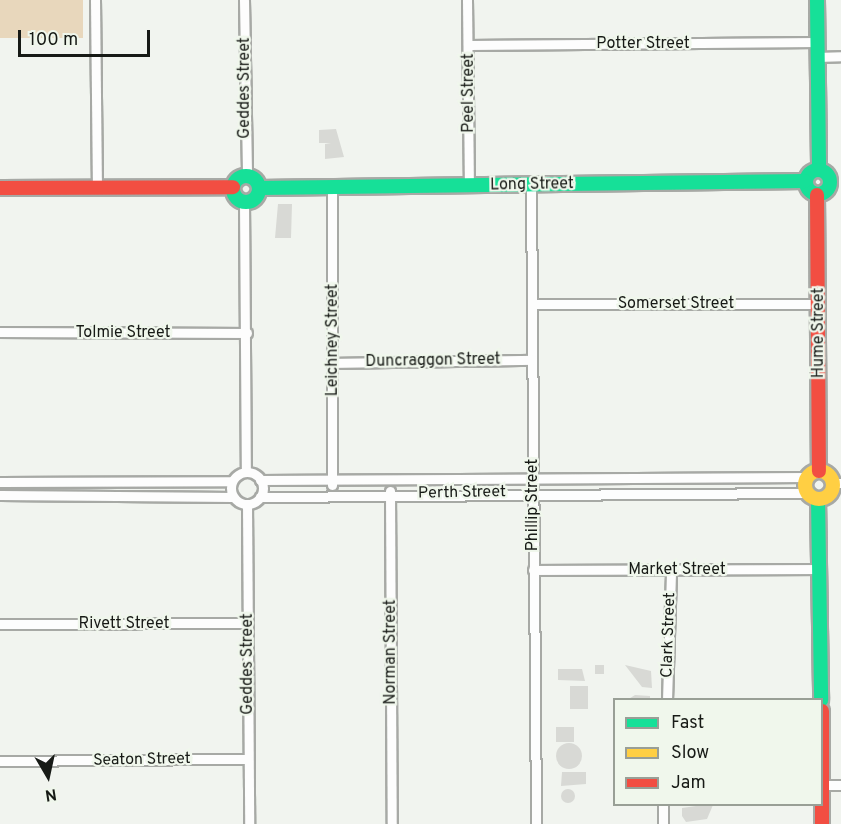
<!DOCTYPE html>
<html>
<head>
<meta charset="utf-8">
<style>
  body { margin:0 }
  #map { position:relative; width:841px; height:824px; overflow:hidden; background:#f1f4ef; font-family:Overpass,sans-serif }
  div>[style] { position:absolute }
  .green>* { inset:0; background:#e8d7bc; transform-origin:0 0 }
  .building>* { inset:0; background:#d8d9d5; transform-origin:0 0 }
  .round { border-radius:50% }
  .roads { filter:drop-shadow(2px 0 #a7a9a5) drop-shadow(-2px 0 #a7a9a5) drop-shadow(0 2px #a7a9a5) drop-shadow(0 -2px #a7a9a5) }
  .street>* { height:9px; margin:-4.5px; padding:0 4.5px; transform-origin:4.5px; border-radius:4.5px; background:#fdfdfd }
  .street>.ring { margin:-4.5px; padding:0; box-sizing:content-box; background:none; border:9px solid #fdfdfd; border-radius:50% }
  .fast>* { height:14px; margin:-7px; padding:0 7px; transform-origin:7px; border-radius:7px; background:#16e098 }
  .fast>.ring { margin:-7px; padding:0; box-sizing:content-box; background:none; border:14px solid #16e098; border-radius:50% }
  .slow>* { height:14px; margin:-7px; padding:0 7px; transform-origin:7px; border-radius:7px; background:#ffcf43 }
  .slow>.ring { margin:-7px; padding:0; box-sizing:content-box; background:none; border:14px solid #ffcf43; border-radius:50% }
  .jam>* { height:14px; margin:-7px; padding:0 7px; transform-origin:7px; border-radius:7px; background:#f24e42 }
  span { translate:-50% -50%; white-space:nowrap; text-align:center; line-height:1.15; -webkit-text-stroke:4.5px #f0f7ec; paint-order:stroke }
  .street-label { font-size:16px; color:#171a16 }
  .legend { position:absolute; left:613px; top:698px; width:210px; height:108px; box-sizing:border-box; background:#f0f7ec; border:2px solid #999f96; margin:0; padding:8px 10px; list-style:none; font-size:18px; color:#171a16 }
  .legend li { display:flex; align-items:center; gap:12px; height:30px }
  .legend b { width:30px; border:2px solid #999f96 }
  .north { position:absolute; left:18px; top:746px; width:60px; height:60px; -webkit-text-stroke:4px #f0f7ec; paint-order:stroke; rotate:171deg; font-size:16px; font-weight:700; line-height:24px; text-align:center; color:#171a16 }
  .north::after { content:''; display:block; margin:auto; width:21px; height:27px; background:#171a16; clip-path:polygon(50% 0,100% 100%,50% 72%,0 100%) }
  .scale { position:absolute; left:18px; top:30px; width:132px; height:27px; box-sizing:border-box; border:3px solid #171a16; border-top:0; padding-left:8px; font-size:18px; line-height:21px; white-space:nowrap; color:#171a16; -webkit-text-stroke:4px #f0f7ec; paint-order:stroke }
</style>
</head>
<body>
<div id="map">
  <div class="green">
    <div style="left:0;top:0;width:83px;height:38px"></div>
  </div>
  <div class="building">
    <div style="clip-path:polygon(336px 129px,344px 157px,325px 159px,325px 144px,331px 143px,319px 143px,319px 130px)"></div>
    <div style="clip-path:polygon(278px 204px,292px 204px,291px 238px,275px 238px)"></div>
    <div style="left:595px;top:665px;width:9px;height:9px"></div>
    <div style="clip-path:polygon(625px 665px,651px 671px,652px 688px,642px 687px)"></div>
    <div style="clip-path:polygon(558px 669px,582px 669px,585px 681px,558px 680px)"></div>
    <div style="left:570px;top:686px;width:18px;height:23px"></div>
    <div style="clip-path:polygon(635px 695px,650px 696px,650px 700px,627px 700px)"></div>
    <div style="left:556px;top:727px;width:18px;height:15px"></div>
    <div class="round" style="left:556px;top:743px;width:26px;height:26px"></div>
    <div style="clip-path:polygon(562px 772px,586px 772px,586px 784px,561px 786px)"></div>
    <div class="round" style="left:561px;top:789px;width:14px;height:14px"></div>
    <div style="clip-path:polygon(703px 805px,713px 805px,707px 819px,686px 822px,682px 816px,682px 808px)"></div>
  </div>
  <div class="roads">
    <div class="street">
      <div style="left:95px;top:0;width:188px;rotate:89.4deg"></div>
      <div style="left:244px;top:0;width:176px;rotate:89deg"></div>
      <div style="left:467px;top:0;width:186px;rotate:89.4deg"></div>
      <div style="left:469px;top:45px;width:348px;rotate:-0.5deg"></div>
      <div style="left:817px;top:57px;width:24px;rotate:-2deg"></div>
      <div style="left:531px;top:185px;width:639px;rotate:89.55deg"></div>
      <div style="left:332px;top:187px;width:298px;rotate:90deg"></div>
      <div style="left:244px;top:202px;width:270px;rotate:89.6deg"></div>
      <div style="left:534px;top:304px;width:284px"></div>
      <div style="left:0;top:332px;width:247px;rotate:0.2deg"></div>
      <div style="left:333px;top:363px;width:199px;rotate:-0.9deg"></div>
      <div class="ring" style="left:231px;top:472px;width:23px;height:23px"></div>
      <div style="left:260px;top:480px;width:548px;rotate:-0.31deg"></div>
      <div style="left:0;top:482px;width:232px;rotate:-0.2deg"></div>
      <div style="left:833px;top:483px;width:8px"></div>
      <div style="left:390px;top:491px;width:333px;rotate:89.7deg"></div>
      <div style="left:0;top:495px;width:233px;rotate:0.5deg"></div>
      <div style="left:260px;top:497px;width:548px;rotate:-0.42deg"></div>
      <div style="left:247px;top:504px;width:320px;rotate:89.6deg"></div>
      <div style="left:533px;top:570px;width:288px;rotate:-0.2deg"></div>
      <div style="left:0;top:624px;width:248px;rotate:-0.2deg"></div>
      <div style="left:667px;top:700px;width:129px;rotate:-88.2deg"></div>
      <div style="left:0;top:761px;width:248px;rotate:-0.5deg"></div>
      <div style="left:822px;top:785px;width:19px"></div>
      <div style="left:663px;top:824px;width:20px;rotate:-90deg"></div>
    </div>
    <div class="fast">
      <div style="left:817px;top:0;width:170px;rotate:89.3deg"></div>
      <div class="ring" style="left:806px;top:170px;width:10px;height:10px"></div>
      <div class="ring" style="left:233px;top:176px;width:12px;height:12px"></div>
      <div style="left:260px;top:188px;width:545px;rotate:-0.74deg"></div>
      <div style="left:818px;top:499px;width:201px;rotate:89.1deg"></div>
    </div>
    <div class="slow">
      <div class="ring" style="left:805px;top:471px;width:14px;height:14px"></div>
    </div>
    <div class="jam">
      <div style="left:0;top:188px;width:233px;rotate:-0.2deg"></div>
      <div style="left:817px;top:195px;width:276px;rotate:89.6deg"></div>
      <div style="left:822px;top:711px;width:113px;rotate:90deg"></div>
    </div>
  </div>
  <div class="street-label">
    <span style="left:643px;top:44px">Potter Street</span>
    <span style="left:245px;top:88px;rotate:-90deg">Geddes Street</span>
    <span style="left:469px;top:93px;rotate:-90deg">Peel Street</span>
    <span style="left:532px;top:185px;rotate:-1deg">Long Street</span>
    <span style="left:676px;top:304px">Somerset Street</span>
    <span style="left:123px;top:333px">Tolmie Street</span>
    <span style="left:819px;top:333px;rotate:-90deg">Hume Street</span>
    <span style="left:333px;top:340px;rotate:-90deg">Leichney Street</span>
    <span style="left:433px;top:361px;rotate:-1deg">Duncraggon Street</span>
    <span style="left:462px;top:493px;rotate:-1deg">Perth Street</span>
    <span style="left:533px;top:505px;rotate:-90deg">Phillip Street</span>
    <span style="left:677px;top:570px">Market Street</span>
    <span style="left:124px;top:624px">Rivett Street</span>
    <span style="left:669px;top:635px;rotate:-88deg">Clark Street</span>
    <span style="left:391px;top:652px;rotate:-90deg">Norman Street</span>
    <span style="left:248px;top:664px;rotate:-90deg">Geddes Street</span>
    <span style="left:142px;top:760px;rotate:-1deg">Seaton Street</span>
  </div>
  <ul class="legend">
  <li><b style="height:8px;background:#16e098"></b>Fast</li>
  <li><b style="height:8px;background:#ffcf43"></b>Slow</li>
  <li><b style="height:8px;background:#f24e42"></b>Jam</li>
  </ul>
  <div class="north">N</div>
  <div class="scale">100 m</div>
</div>
</body>
</html>
